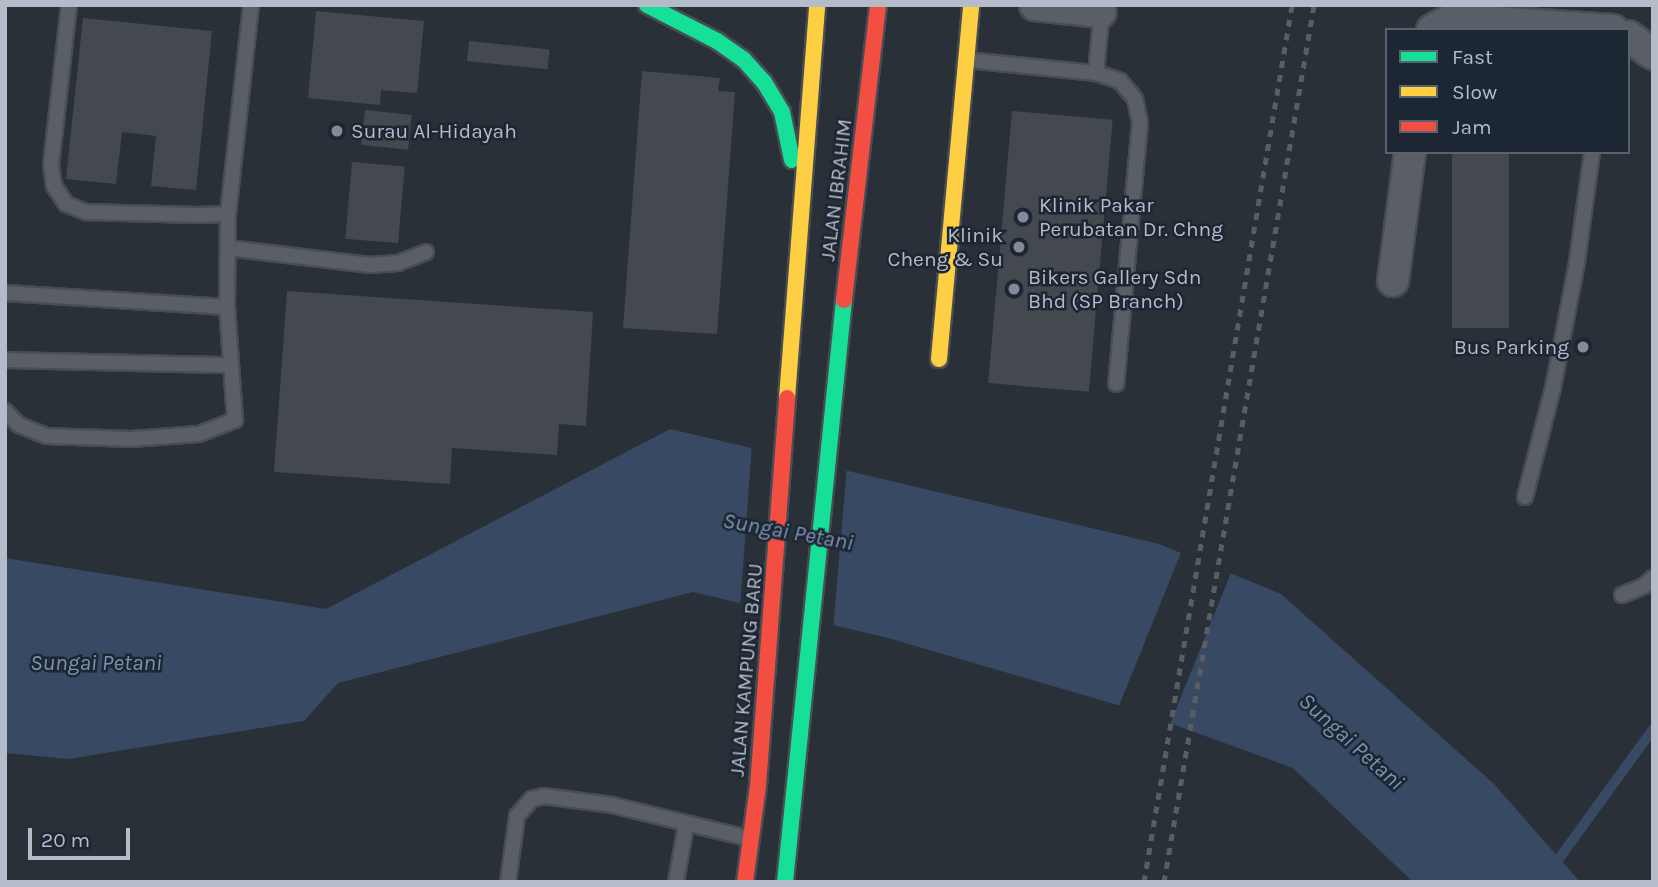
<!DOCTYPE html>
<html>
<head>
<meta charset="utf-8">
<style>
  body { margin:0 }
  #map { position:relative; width:1658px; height:887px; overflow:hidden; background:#2a3038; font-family:Karla,sans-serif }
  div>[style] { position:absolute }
  .water>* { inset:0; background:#384963 }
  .pier>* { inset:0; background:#2a3038; transform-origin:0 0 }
  .stream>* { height:10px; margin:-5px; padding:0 5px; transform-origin:5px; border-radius:5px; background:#384963 }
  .building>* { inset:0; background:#444950; transform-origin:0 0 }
  .roads { filter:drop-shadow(2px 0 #484c53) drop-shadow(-2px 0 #484c53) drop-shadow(0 2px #484c53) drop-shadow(0 -2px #484c53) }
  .lane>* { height:14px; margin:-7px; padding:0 7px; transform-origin:7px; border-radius:7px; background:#5a5e66 }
  .street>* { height:30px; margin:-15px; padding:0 15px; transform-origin:15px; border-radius:15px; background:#5a5e66 }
  .fast>* { height:16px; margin:-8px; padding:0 8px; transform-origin:8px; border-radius:8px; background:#16e098 }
  .slow>* { height:16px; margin:-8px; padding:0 8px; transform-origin:8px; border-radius:8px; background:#ffcf43 }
  .jam>* { height:16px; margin:-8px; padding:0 8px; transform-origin:8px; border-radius:8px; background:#f24e42 }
  .rail>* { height:5px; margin-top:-2.5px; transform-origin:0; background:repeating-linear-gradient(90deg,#595d64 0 7px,transparent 0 14px) }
  .dots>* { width:19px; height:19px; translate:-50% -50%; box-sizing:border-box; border:4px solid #1d2633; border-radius:50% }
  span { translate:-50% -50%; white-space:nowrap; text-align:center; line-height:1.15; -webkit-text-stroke:5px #1d2633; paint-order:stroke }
  .poi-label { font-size:21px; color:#b4bcc9 }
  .left { translate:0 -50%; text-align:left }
  .right { translate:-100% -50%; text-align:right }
  .street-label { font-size:21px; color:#b4bcc9 }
  .water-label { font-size:23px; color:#7c92b1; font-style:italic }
  .frame { position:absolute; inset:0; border:7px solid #b4bcc9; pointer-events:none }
  .legend { position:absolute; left:1385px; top:28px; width:245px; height:126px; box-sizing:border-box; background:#1d2633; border:2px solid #59626f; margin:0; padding:9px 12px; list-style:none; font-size:21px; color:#b4bcc9 }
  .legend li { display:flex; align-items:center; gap:14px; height:35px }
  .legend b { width:35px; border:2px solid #59626f }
  .scale { position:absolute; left:28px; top:828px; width:102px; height:32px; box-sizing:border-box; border:4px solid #b4bcc9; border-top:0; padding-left:9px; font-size:21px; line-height:24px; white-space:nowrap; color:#b4bcc9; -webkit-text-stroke:5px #1d2633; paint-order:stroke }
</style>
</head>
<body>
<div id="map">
  <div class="water">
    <div style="clip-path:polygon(670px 429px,1159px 544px,1281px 594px,1494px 784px,1580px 882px,1413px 882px,1293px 768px,1128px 708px,888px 638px,693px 592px,338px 683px,304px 721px,68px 759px,5px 753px,5px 558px,326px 609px)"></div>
  </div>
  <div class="pier">
    <div style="clip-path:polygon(752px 445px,847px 467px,833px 629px,740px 607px)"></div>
    <div style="left:1182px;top:550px;width:54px;height:173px;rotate:22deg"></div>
  </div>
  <div class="stream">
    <div style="left:1542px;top:882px;width:189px;rotate:-54deg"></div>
  </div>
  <div class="building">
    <div style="clip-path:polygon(316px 11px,424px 21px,417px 93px,381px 90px,380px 105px,308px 98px)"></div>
    <div style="clip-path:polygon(83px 18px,212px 31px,196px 190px,151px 186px,156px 136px,122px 132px,116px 184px,66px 179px)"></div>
    <div style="left:469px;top:41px;width:81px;height:20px;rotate:6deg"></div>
    <div style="clip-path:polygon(642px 71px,720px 78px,718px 91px,735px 92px,717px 334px,623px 328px)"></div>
    <div style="left:365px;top:110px;width:47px;height:35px;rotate:6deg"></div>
    <div style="left:1012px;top:111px;width:101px;height:273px;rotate:5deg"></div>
    <div style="left:1452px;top:152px;width:57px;height:176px"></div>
    <div style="left:352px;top:162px;width:53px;height:77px;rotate:5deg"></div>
    <div style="clip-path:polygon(287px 291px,593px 312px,586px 426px,559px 424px,557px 455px,452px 448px,450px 484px,274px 472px)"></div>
  </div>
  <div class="roads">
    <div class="lane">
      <div style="left:69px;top:5px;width:161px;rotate:96.4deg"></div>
      <div style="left:51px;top:165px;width:21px;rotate:82deg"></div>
      <div style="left:54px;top:186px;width:22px;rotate:56deg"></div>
      <div style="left:66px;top:204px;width:22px;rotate:22deg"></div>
      <div style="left:86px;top:212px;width:112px;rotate:1.5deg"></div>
      <div style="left:198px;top:215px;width:30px;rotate:-2deg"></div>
      <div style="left:228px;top:214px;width:210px;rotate:-83.7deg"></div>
      <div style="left:967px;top:60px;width:130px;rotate:5.8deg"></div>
      <div style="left:1096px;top:73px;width:25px;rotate:18deg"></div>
      <div style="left:1120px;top:81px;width:23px;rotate:50deg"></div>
      <div style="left:1135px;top:99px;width:24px;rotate:78deg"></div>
      <div style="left:1140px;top:122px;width:263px;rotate:95.2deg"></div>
      <div style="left:1096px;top:73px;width:65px;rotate:-84.7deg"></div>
      <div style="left:228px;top:248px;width:143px;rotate:6.8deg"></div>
      <div style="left:370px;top:265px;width:28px;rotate:-4deg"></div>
      <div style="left:398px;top:263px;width:30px;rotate:-21deg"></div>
      <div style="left:5px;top:293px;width:222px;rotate:3.6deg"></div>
      <div style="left:5px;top:360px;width:226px;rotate:1.3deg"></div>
      <div style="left:5px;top:411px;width:20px;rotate:45deg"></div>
      <div style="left:19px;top:425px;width:29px;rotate:22deg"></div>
      <div style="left:46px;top:436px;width:85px;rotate:2deg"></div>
      <div style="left:131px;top:439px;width:68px;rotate:-4.2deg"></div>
      <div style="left:199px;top:434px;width:39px;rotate:-21deg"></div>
      <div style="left:235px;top:420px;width:113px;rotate:-94deg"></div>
      <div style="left:227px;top:307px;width:93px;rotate:-89.4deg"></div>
      <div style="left:1525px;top:497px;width:113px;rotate:-75.6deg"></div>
      <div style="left:1553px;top:388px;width:128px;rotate:-79.2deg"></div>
      <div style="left:1577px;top:262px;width:111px;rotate:-82.2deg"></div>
      <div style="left:1622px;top:595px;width:24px;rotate:-22deg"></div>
      <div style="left:1644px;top:586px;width:12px;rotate:-42deg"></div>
      <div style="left:508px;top:882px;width:67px;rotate:-82.2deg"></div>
      <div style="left:517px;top:816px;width:23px;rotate:-49deg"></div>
      <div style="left:532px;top:799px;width:11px;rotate:-15deg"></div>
      <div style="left:543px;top:796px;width:70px;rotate:7.4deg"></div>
      <div style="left:612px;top:805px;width:143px;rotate:13.7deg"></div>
      <div style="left:676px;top:882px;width:58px;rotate:-80deg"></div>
    </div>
    <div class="street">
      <div style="left:1035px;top:5px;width:66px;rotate:6.1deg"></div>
      <div style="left:1432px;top:30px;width:23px;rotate:-29deg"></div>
      <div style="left:1452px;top:19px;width:161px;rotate:3.9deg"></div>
      <div style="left:1628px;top:36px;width:31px;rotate:36deg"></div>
      <div style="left:1393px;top:281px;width:130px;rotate:-82.5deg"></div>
    </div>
    <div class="fast">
      <div style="left:647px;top:5px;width:79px;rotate:27.2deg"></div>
      <div style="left:717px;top:41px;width:33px;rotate:35deg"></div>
      <div style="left:744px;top:60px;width:30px;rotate:48deg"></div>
      <div style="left:764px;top:82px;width:35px;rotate:59deg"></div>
      <div style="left:782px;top:112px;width:49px;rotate:78.2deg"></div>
      <div style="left:785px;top:882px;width:585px;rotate:-84.21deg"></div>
    </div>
    <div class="slow">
      <div style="left:939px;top:359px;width:355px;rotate:-84.8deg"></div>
      <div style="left:787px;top:398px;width:394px;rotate:-85.6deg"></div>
    </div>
    <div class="jam">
      <div style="left:844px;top:300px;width:297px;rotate:-83.4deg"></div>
      <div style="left:745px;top:882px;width:97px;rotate:-82.3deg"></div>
      <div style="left:758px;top:786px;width:389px;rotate:-85.7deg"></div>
    </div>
  </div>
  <div class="rail">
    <div style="left:1144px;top:882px;width:889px;rotate:-80.42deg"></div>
    <div style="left:1164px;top:882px;width:890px;rotate:-80.29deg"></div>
  </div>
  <div class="dots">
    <div style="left:337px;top:131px;background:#848b96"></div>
    <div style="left:1023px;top:217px;background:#848b96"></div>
    <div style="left:1019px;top:247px;background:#848b96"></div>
    <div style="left:1014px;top:289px;background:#848b96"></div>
    <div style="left:1583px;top:347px;background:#848b96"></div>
  </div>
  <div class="poi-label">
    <span class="left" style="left:351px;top:131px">Surau Al-Hidayah</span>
    <span class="left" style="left:1039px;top:217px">Klinik Pakar<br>Perubatan Dr. Chng</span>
    <span class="right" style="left:1003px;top:247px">Klinik<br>Cheng &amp; Su</span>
    <span class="left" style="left:1028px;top:289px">Bikers Gallery Sdn<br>Bhd (SP Branch)</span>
    <span class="right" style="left:1569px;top:347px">Bus Parking</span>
  </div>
  <div class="street-label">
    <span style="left:836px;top:190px;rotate:-83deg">JALAN IBRAHIM</span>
    <span style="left:746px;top:670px;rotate:-85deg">JALAN KAMPUNG BARU</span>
  </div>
  <div class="water-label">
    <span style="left:788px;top:532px;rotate:10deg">Sungai Petani</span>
    <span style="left:96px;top:663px">Sungai Petani</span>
    <span style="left:1351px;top:742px;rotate:42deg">Sungai Petani</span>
  </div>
  <div class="frame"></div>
  <ul class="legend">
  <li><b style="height:9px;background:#16e098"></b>Fast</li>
  <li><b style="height:9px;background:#ffcf43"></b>Slow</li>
  <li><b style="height:9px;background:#f24e42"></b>Jam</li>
  </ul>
  <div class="scale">20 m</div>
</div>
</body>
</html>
